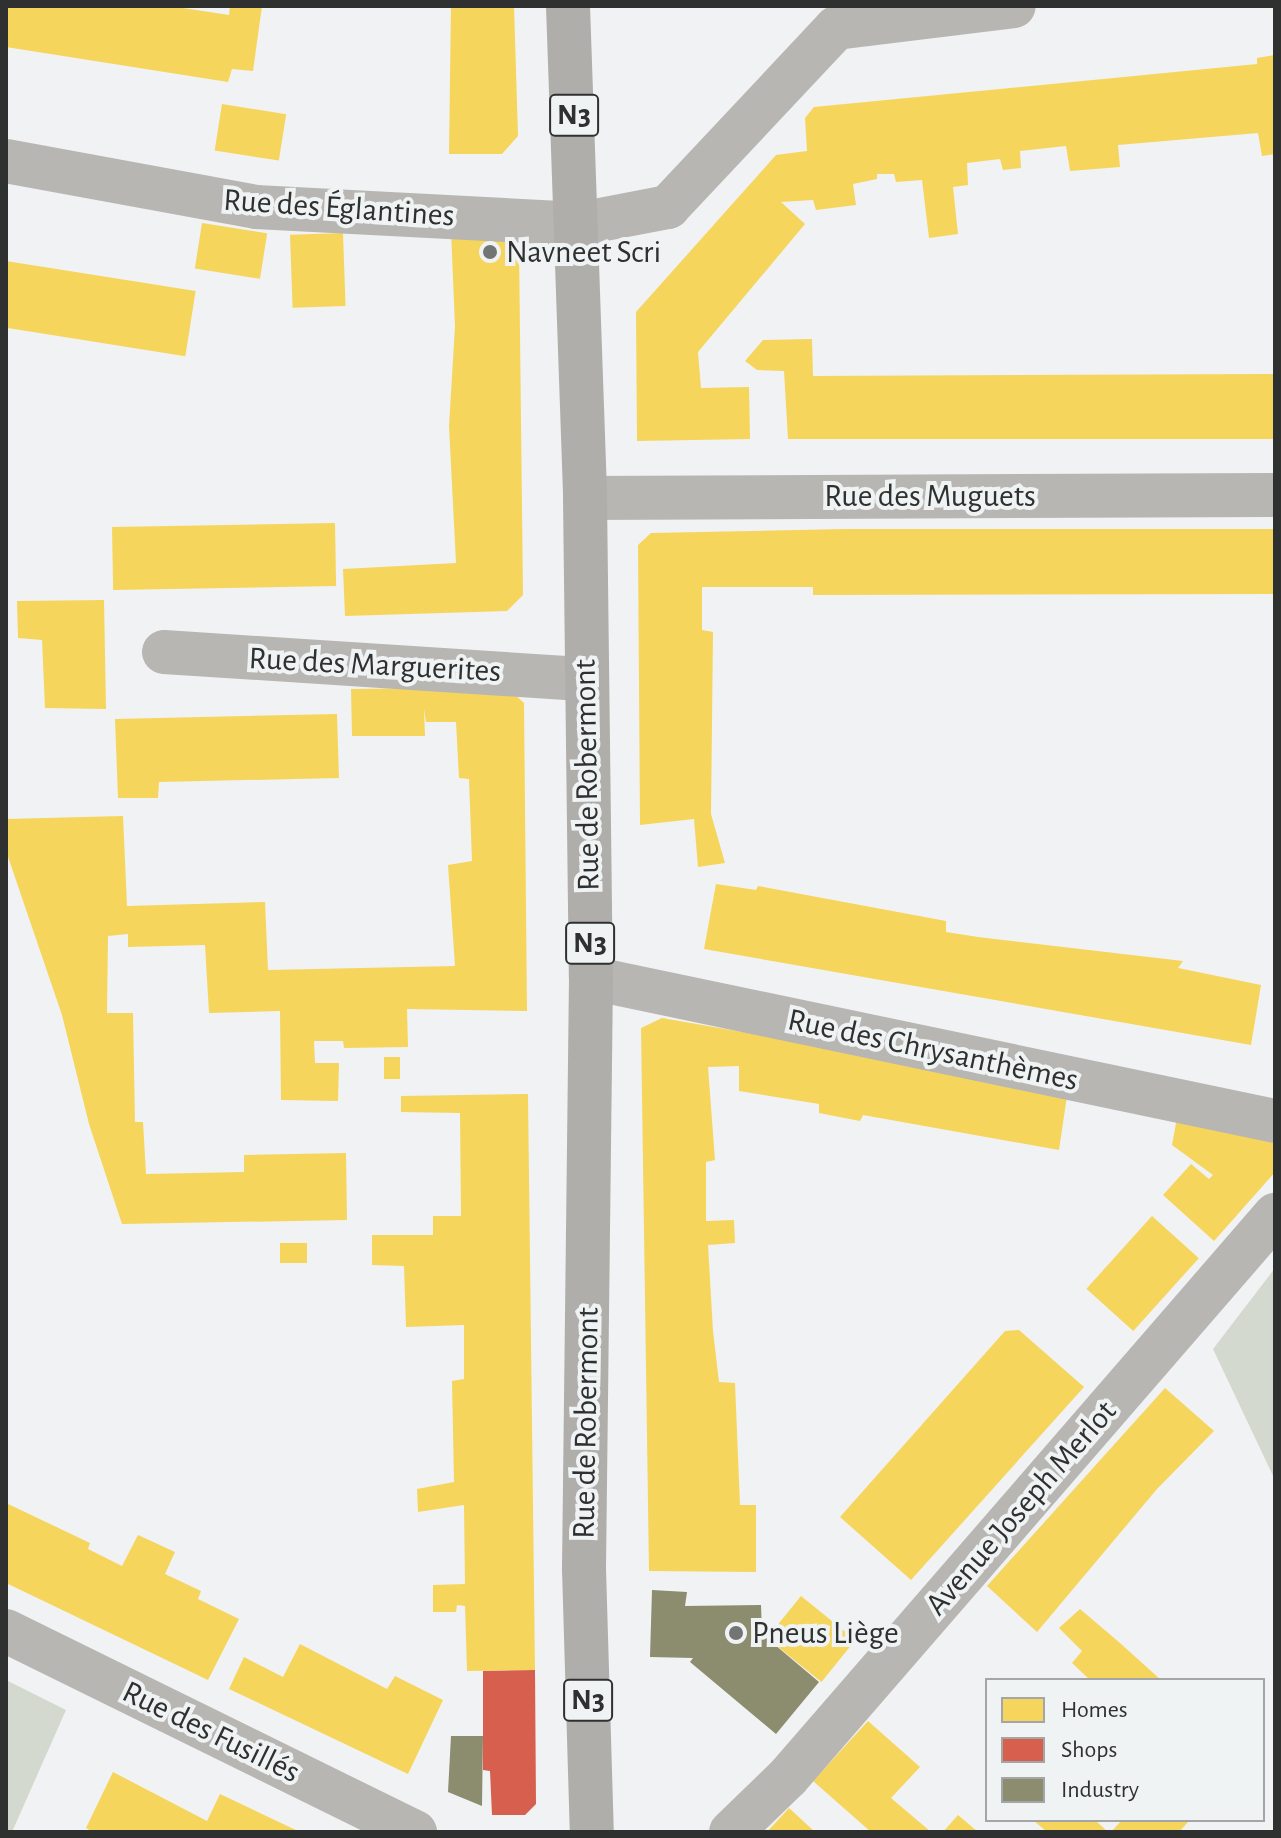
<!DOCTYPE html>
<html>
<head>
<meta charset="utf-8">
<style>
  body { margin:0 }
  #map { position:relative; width:1281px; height:1838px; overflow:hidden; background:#f1f2f3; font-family:"Alegreya Sans",sans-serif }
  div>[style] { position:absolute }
  .green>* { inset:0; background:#d4d9cf }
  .homes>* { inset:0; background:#f6d55c; transform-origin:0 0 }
  .shops>* { inset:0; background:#d6604d }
  .industry>* { inset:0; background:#8c8c6e }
  .minor>* { height:44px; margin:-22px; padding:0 22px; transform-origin:22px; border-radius:22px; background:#b8b6b3 }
  .primary>* { height:44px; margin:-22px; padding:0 22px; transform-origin:22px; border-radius:22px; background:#b0aeab }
  .dots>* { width:22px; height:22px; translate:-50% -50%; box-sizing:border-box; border:4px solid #f0f3f4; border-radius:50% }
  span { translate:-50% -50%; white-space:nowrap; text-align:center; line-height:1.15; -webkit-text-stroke:8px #f0f3f4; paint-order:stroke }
  .shield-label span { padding:2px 6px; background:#f0f3f4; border:2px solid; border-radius:6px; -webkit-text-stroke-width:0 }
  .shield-label { font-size:30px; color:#2f3030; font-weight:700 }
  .street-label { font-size:32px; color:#2f3030 }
  .poi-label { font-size:32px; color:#2f3030 }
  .left { translate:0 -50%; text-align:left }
  .frame { position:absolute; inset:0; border:8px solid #2f3030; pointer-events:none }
  .legend { position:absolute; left:985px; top:1678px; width:280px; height:144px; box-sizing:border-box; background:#f0f3f4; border:2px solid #a3a5a6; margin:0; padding:10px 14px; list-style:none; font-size:24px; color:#2f3030 }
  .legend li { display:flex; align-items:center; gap:16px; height:40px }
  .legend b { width:40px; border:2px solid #a3a5a6 }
</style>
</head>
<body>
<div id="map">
  <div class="green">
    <div style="clip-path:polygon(1275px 1268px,1275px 1480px,1213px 1349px)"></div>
    <div style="clip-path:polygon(6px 1680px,66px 1710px,12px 1832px,6px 1832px)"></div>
  </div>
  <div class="homes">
    <div style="clip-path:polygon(6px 6px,170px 6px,229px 15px,230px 6px,262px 6px,253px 71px,232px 69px,228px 82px,6px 47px)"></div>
    <div style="clip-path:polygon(451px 6px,514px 6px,518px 136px,502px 154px,449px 154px)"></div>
    <div style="clip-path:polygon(1275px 55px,1275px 154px,1262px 156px,1258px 133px,1118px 145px,1120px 167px,1070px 171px,1066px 146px,1020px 151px,1021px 168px,1003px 170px,1000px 159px,967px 163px,968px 185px,953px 187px,958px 234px,929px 238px,922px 180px,896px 182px,894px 174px,877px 174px,877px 179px,853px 184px,856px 205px,816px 210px,813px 200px,781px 202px,805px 224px,698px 352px,701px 388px,749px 387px,750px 439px,637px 441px,636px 312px,776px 155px,807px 151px,805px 118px,814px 107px,1257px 64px,1257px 58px)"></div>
    <div style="left:222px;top:104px;width:65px;height:47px;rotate:9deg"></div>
    <div style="left:202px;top:223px;width:66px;height:46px;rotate:9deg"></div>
    <div style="clip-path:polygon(451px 231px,502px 231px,519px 247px,523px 595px,507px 611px,345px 616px,343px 569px,456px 563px,449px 426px,455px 326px)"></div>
    <div style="left:343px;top:233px;width:73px;height:53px;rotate:88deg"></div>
    <div style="left:6px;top:261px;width:192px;height:66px;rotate:9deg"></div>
    <div style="clip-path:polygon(812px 339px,813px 376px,1275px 374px,1275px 439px,788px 439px,784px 371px,757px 370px,745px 361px,763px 340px)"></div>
    <div style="left:335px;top:523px;width:63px;height:223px;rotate:89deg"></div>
    <div style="clip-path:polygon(844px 529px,1275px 529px,1275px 594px,813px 595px,813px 587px,702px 587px,702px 630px,713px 632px,711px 814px,725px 863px,698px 867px,694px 819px,640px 825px,638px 545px,651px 533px)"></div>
    <div style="clip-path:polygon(104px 600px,106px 709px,45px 708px,42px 640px,18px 638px,17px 601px)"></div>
    <div style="clip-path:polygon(507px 687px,524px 703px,527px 1011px,407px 1009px,408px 1047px,344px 1048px,343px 1041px,314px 1041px,315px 1063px,339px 1063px,338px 1101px,281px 1100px,280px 1011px,209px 1013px,205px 945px,128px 947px,128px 934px,108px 936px,107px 1013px,133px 1013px,135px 1122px,143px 1122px,146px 1174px,244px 1172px,244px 1155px,346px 1153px,347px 1220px,122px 1224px,89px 1124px,62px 1015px,6px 851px,6px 819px,123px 816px,127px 906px,265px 902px,268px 970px,455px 966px,448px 865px,472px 861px,469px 779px,459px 778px,456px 722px,426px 722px,424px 709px,425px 736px,352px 736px,351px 689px)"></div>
    <div style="clip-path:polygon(337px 714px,339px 778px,159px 782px,158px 798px,118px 798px,115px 719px)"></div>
    <div style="clip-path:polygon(716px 884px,756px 890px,758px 886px,946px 921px,946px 932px,978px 937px,1183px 961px,1178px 968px,1261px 985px,1251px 1045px,704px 949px)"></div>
    <div style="clip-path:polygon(662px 1018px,1068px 1089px,1059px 1150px,863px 1115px,860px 1121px,819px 1113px,819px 1104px,739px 1091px,739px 1066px,708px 1067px,715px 1160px,706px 1162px,706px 1221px,734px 1220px,735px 1243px,708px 1245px,713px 1331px,719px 1382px,735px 1383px,740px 1505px,756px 1505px,756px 1572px,649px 1571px,641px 1028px)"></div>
    <div style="left:384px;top:1057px;width:16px;height:22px"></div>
    <div style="clip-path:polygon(528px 1094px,535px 1670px,467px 1671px,465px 1606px,457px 1605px,456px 1612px,433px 1612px,433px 1585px,465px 1584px,464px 1505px,418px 1512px,417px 1489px,454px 1482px,452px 1381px,464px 1379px,464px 1325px,406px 1327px,404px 1266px,372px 1265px,372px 1235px,433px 1235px,433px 1216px,461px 1216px,460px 1113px,401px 1112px,401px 1096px)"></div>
    <div style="clip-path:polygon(1178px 1112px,1275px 1127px,1275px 1172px,1214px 1241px,1163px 1195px,1191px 1164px,1209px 1179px,1213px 1175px,1172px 1145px)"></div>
    <div style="left:1152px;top:1216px;width:63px;height:98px;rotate:42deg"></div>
    <div style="left:280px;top:1243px;width:27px;height:20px"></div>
    <div style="clip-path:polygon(1019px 1330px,1084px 1387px,911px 1580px,840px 1517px,1005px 1331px)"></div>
    <div style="clip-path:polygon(1165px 1388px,1214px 1431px,1157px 1489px,1037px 1632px,987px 1586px)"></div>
    <div style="clip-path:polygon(6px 1503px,90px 1543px,88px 1549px,122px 1566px,138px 1535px,175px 1552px,165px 1574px,201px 1591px,198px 1599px,239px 1619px,208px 1680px,6px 1583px)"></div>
    <div style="left:801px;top:1596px;width:70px;height:54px;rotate:39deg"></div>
    <div style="clip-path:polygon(1080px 1609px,1120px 1643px,1161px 1680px,1090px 1680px,1072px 1663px,1082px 1651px,1059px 1628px)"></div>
    <div style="clip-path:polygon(300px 1644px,387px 1689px,395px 1676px,443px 1700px,408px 1774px,229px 1689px,244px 1657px,283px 1677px)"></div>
    <div style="clip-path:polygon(868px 1721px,920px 1767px,891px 1798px,931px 1832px,871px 1832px,813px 1781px)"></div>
    <div style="clip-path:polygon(113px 1772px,207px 1821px,220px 1794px,300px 1832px,93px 1832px,86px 1828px)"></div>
    <div style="clip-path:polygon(789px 1808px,815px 1832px,767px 1832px)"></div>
    <div style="clip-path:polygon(958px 1815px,978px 1832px,943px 1832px)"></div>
    <div style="clip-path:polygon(1033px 1820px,1095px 1820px,1108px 1832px,1047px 1832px)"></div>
    <div style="clip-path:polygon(1122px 1820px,1190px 1820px,1179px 1832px,1111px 1832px)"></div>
  </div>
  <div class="shops">
    <div style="clip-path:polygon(535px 1670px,536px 1804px,525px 1815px,492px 1815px,490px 1771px,483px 1770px,483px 1671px)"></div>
  </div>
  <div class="industry">
    <div style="clip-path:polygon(652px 1590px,687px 1592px,685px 1606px,761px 1605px,762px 1634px,819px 1682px,776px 1734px,690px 1662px,693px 1658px,650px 1657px)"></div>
    <div style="clip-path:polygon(451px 1736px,483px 1736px,482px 1806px,448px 1792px)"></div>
  </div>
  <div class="minor">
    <div style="left:6px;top:161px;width:254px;rotate:10.4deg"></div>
    <div style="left:256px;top:207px;width:323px;rotate:3deg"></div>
    <div style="left:579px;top:224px;width:91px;rotate:-10.8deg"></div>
    <div style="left:668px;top:207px;width:245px;rotate:-46.8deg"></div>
    <div style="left:836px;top:28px;width:179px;rotate:-7deg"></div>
    <div style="left:585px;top:498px;width:690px;rotate:-0.25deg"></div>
    <div style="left:164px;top:652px;width:422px;rotate:3.7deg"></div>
    <div style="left:591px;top:978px;width:699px;rotate:11.81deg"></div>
    <div style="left:6px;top:1631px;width:456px;rotate:26.2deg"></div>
    <div style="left:731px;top:1832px;width:79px;rotate:-44deg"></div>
    <div style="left:788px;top:1777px;width:744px;rotate:-49.09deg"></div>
  </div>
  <div class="primary">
    <div style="left:568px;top:6px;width:492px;rotate:88deg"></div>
    <div style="left:585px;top:498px;width:480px;rotate:89.3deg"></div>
    <div style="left:591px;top:978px;width:591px;rotate:90.68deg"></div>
    <div style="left:584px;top:1569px;width:263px;rotate:88.3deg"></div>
  </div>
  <div class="dots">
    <div style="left:490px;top:252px;background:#737474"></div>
    <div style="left:736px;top:1633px;background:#737474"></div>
  </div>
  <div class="shield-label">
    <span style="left:574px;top:115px">N3</span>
    <span style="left:590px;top:943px">N3</span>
    <span style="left:588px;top:1700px">N3</span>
  </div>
  <div class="street-label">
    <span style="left:339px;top:208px;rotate:4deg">Rue des Églantines</span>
    <span style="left:930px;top:496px">Rue des Muguets</span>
    <span style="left:375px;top:665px;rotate:3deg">Rue des Marguerites</span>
    <span style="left:587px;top:775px;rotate:-91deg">Rue de Robermont</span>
    <span style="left:933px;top:1050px;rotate:12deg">Rue des Chrysanthèmes</span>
    <span style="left:586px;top:1423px;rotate:-89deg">Rue de Robermont</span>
    <span style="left:1021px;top:1508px;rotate:-49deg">Avenue Joseph Merlot</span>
    <span style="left:211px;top:1732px;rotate:26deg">Rue des Fusillés</span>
  </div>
  <div class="poi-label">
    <span class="left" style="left:506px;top:252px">Navneet Scri</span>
    <span class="left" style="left:752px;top:1633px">Pneus Liège</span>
  </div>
  <div class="frame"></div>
  <ul class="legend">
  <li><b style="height:22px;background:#f6d55c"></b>Homes</li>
  <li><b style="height:22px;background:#d6604d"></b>Shops</li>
  <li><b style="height:22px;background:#8c8c6e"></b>Industry</li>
  </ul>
</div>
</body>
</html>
